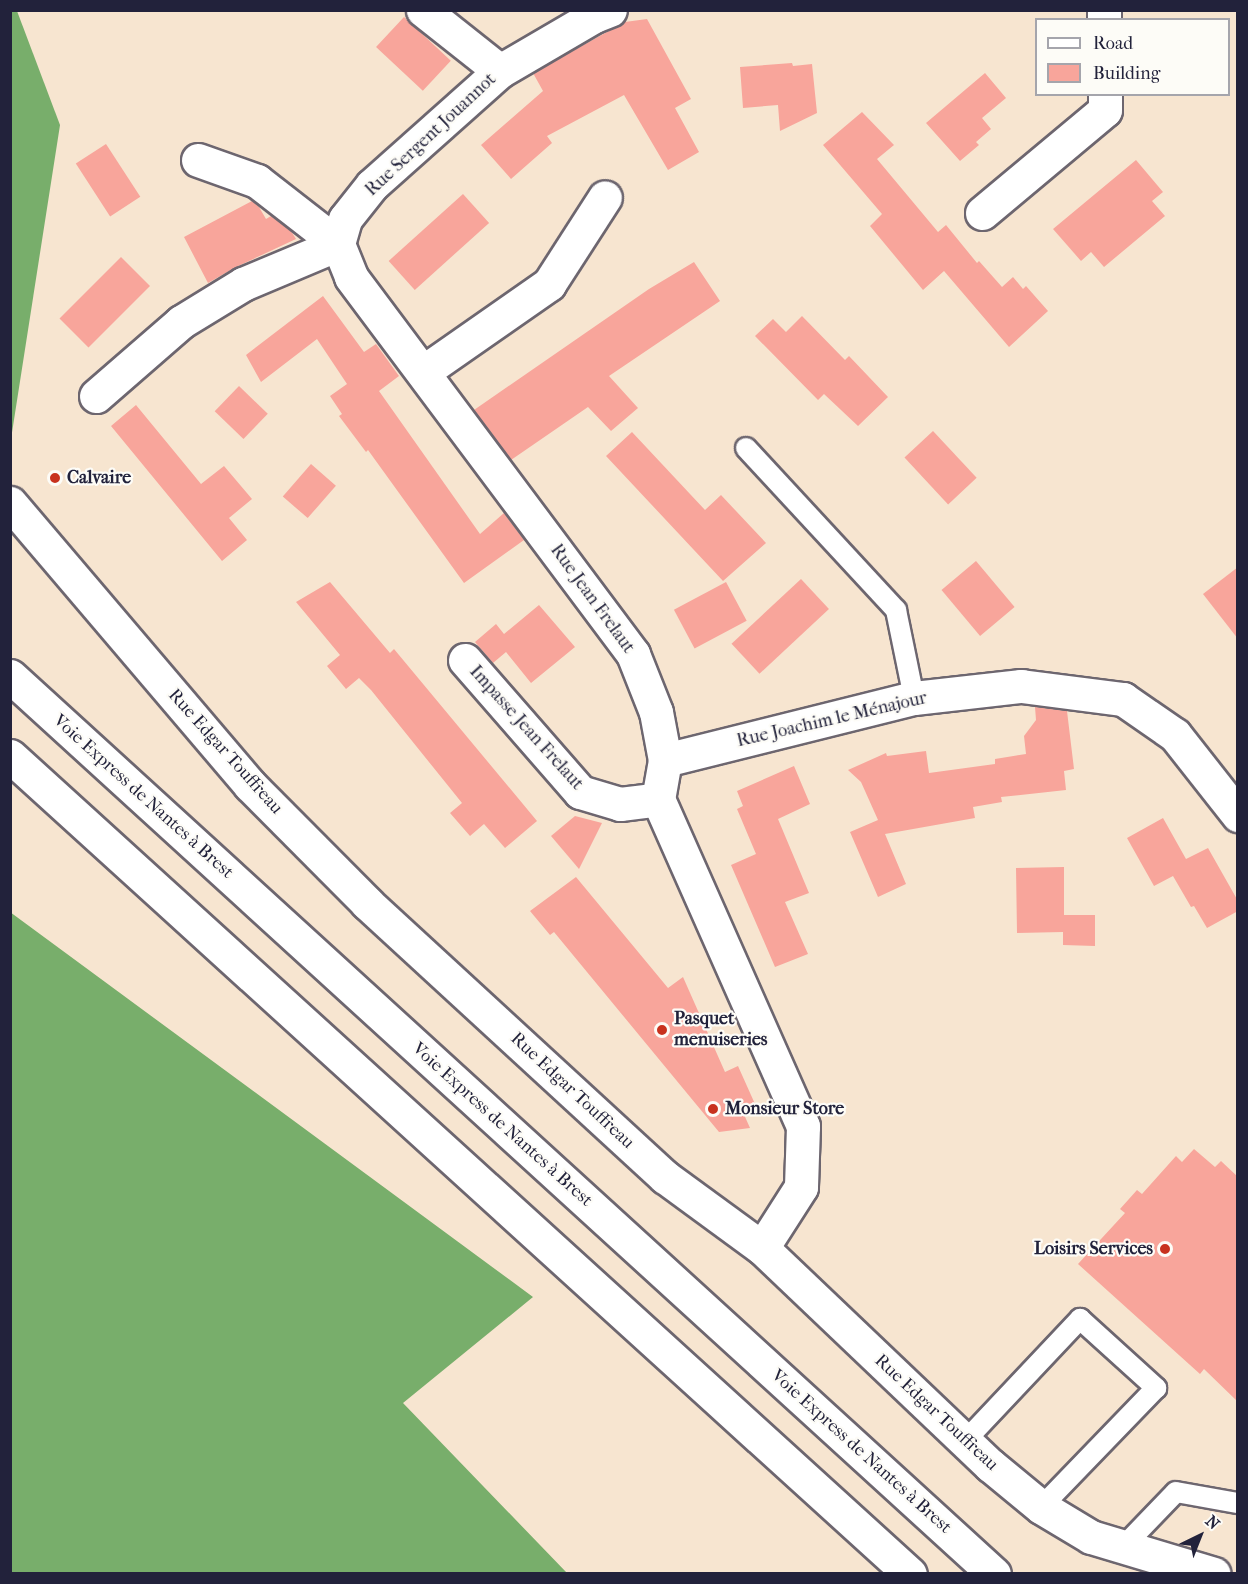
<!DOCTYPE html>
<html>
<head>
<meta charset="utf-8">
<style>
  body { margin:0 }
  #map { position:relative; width:1248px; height:1584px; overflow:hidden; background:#f7e5d0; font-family:"IM FELL French Canon",serif }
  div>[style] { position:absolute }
  .forest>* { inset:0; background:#78ae6b }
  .building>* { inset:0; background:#f8a59b; transform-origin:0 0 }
  .roads { filter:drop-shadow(2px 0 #6d666f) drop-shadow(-2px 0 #6d666f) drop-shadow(0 2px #6d666f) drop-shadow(0 -2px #6d666f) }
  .service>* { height:20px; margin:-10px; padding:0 10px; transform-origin:10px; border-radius:10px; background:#fff }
  .minor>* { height:33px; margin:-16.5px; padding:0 16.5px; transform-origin:16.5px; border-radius:16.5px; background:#fff }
  .tertiary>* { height:33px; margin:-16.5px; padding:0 16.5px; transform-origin:16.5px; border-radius:16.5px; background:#fff }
  .trunk>* { height:33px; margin:-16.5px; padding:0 16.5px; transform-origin:16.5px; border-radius:16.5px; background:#fff }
  .dots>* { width:16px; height:16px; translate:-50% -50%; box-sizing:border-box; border:3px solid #fdfcf7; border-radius:50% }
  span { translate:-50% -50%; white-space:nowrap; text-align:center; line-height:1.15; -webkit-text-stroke:4.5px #fdfcf7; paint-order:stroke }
  .street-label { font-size:18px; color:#22223b }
  .poi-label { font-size:18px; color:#22223b; font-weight:700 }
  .left { translate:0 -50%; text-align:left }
  .right { translate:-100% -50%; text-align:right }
  .frame { position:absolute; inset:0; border:12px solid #22223b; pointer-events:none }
  .legend { position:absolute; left:1035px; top:18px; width:195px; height:78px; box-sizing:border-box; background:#fdfcf7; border:2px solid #a5a5ac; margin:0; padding:8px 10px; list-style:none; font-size:18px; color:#22223b }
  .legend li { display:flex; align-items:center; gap:12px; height:30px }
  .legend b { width:30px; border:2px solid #a5a5ac }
  .north { position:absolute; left:1170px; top:1506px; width:60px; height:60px; -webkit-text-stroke:4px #fdfcf7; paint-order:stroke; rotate:43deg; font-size:16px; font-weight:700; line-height:24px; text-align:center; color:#22223b }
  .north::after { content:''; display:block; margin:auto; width:21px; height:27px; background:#22223b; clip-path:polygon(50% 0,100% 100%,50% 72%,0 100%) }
</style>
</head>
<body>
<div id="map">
  <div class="forest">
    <div style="clip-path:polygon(10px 11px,17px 11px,60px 125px,11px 439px)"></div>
    <div style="clip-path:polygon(10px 912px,533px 1297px,403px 1403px,567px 1573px,11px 1573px)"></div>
  </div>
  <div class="building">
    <div style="left:404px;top:17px;width:64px;height:41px;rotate:43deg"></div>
    <div style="clip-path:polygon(647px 19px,691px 99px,675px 108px,699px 152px,668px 170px,624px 95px,547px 136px,552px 143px,511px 179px,481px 145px,543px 91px,533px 73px,625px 22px)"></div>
    <div style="clip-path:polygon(792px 63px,793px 66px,812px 64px,817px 113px,780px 131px,778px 105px,743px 108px,740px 67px)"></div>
    <div style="clip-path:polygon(985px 73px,1006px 98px,982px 118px,991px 129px,976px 142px,979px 145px,960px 161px,926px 123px)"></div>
    <div style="clip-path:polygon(862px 112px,894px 145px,877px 159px,938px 232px,946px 225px,977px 263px,979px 261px,1002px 287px,1013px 277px,1023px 289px,1026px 286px,1048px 311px,1009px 347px,944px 271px,923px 290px,870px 226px,882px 214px,823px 145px)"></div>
    <div style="left:106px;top:144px;width:63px;height:36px;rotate:57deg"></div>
    <div style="clip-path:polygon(1136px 160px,1163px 192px,1152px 201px,1165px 216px,1104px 267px,1091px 252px,1081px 261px,1053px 229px)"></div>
    <div style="left:463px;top:194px;width:39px;height:100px;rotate:48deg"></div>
    <div style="clip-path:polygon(252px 201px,259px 207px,266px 219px,271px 216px,291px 231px,296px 239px,236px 267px,208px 283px,184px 237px)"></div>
    <div style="left:121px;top:257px;width:41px;height:87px;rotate:45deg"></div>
    <div style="clip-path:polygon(694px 262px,720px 301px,609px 376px,638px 408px,611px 431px,588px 407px,511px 460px,474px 410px,649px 289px)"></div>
    <div style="clip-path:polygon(323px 296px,364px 352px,376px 344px,399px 376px,379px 391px,480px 534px,504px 513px,524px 540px,464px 583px,368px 450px,366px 452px,339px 416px,342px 414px,330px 396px,347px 384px,317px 339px,261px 382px,246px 355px)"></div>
    <div style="clip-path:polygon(802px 316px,845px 360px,849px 356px,888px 397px,858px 426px,824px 394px,818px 400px,755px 336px,773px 319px,786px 332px)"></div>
    <div style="left:239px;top:386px;width:40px;height:35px;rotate:44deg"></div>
    <div style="clip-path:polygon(136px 405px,201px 484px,224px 466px,252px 499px,229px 518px,247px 540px,222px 561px,111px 426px)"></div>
    <div style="left:933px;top:431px;width:64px;height:39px;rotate:47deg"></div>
    <div style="clip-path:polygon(632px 432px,705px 510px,721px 495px,766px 543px,723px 581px,606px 456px)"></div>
    <div style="left:311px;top:464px;width:33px;height:43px;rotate:41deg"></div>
    <div style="left:976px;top:561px;width:60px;height:45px;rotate:50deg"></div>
    <div style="clip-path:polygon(1238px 567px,1238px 639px,1203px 594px)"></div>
    <div style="left:801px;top:579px;width:41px;height:95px;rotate:47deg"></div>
    <div style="clip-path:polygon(330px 582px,390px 653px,394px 649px,537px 821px,505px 848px,484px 824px,470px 836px,450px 813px,462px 803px,371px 690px,359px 678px,346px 689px,327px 666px,340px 655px,296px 602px)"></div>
    <div style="left:726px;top:582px;width:44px;height:59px;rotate:62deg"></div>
    <div style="clip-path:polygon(539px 605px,575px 647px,531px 683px,506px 652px,493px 663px,475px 642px,496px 624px,504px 634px)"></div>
    <div style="clip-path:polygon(1035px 707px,1067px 711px,1074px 769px,1064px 771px,1066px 790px,1001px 797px,1002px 802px,973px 807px,975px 818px,885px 834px,906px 884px,878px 897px,850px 832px,878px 820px,861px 782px,848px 770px,886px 753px,887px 756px,926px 751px,929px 773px,995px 764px,995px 759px,1026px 754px,1024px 736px,1036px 720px)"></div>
    <div style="clip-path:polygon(794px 766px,810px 804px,778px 819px,809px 893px,785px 902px,808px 954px,775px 967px,731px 865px,756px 854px,737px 809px,743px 806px,737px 791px)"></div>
    <div style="clip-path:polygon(575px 816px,602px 823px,579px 869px,551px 836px)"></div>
    <div style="clip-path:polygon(1163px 818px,1186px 859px,1208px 848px,1238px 901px,1238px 911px,1207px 928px,1194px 906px,1191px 907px,1173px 876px,1154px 886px,1127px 838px)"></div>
    <div style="clip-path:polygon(1064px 867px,1064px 915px,1095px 915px,1095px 946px,1063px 945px,1063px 932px,1017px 933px,1016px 868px)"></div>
    <div style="clip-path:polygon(576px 877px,668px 988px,683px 977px,725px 1072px,738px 1066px,755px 1104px,742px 1110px,750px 1128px,719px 1132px,554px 932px,550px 935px,530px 911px)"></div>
    <div style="clip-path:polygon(1194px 1149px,1215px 1167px,1221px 1161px,1238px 1177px,1238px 1402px,1204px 1369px,1200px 1374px,1078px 1264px,1125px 1213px,1120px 1209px,1137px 1190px,1142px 1194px,1176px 1156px,1182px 1162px)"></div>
  </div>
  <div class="roads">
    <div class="service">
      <div style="left:746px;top:448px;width:221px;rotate:47.2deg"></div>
      <div style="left:896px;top:610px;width:90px;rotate:78.4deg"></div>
      <div style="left:965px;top:1441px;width:168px;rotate:-46.7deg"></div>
      <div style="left:1080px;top:1319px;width:103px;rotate:42.2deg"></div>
      <div style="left:1156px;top:1388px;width:165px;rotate:134deg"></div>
      <div style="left:1123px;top:1547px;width:76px;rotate:-46.1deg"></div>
      <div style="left:1176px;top:1492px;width:63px;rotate:10.1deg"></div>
    </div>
    <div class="minor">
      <div style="left:423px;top:10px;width:98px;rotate:38.4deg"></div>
      <div style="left:1104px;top:10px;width:10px;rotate:90deg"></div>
      <div style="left:198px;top:160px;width:63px;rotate:19.6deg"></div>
      <div style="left:257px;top:181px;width:103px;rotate:37.9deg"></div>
      <div style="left:338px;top:244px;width:35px;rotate:68deg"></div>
      <div style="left:351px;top:277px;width:471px;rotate:53.2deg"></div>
      <div style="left:633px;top:654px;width:62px;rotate:68.4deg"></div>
      <div style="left:656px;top:712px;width:49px;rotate:79.4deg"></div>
      <div style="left:665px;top:760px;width:40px;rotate:100deg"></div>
      <div style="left:658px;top:799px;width:358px;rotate:66.1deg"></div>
      <div style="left:803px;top:1126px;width:61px;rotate:91.9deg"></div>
      <div style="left:801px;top:1187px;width:72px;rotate:122.6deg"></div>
      <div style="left:982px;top:213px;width:160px;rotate:-39.9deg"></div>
      <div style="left:1105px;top:110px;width:16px;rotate:-90deg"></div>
      <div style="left:423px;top:372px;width:154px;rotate:-34.9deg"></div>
      <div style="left:549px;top:284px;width:103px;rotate:-57.2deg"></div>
      <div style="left:96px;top:396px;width:113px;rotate:-41deg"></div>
      <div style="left:181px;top:322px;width:73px;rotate:-31.5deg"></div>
      <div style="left:243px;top:284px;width:103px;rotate:-22.8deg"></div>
      <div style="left:338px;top:244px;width:26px;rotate:-74deg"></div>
      <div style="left:345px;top:219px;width:43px;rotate:-51.5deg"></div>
      <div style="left:372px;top:185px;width:171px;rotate:-41.7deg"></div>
      <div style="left:500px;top:71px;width:109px;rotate:-30.3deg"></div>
      <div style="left:594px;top:16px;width:17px;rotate:-21deg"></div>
      <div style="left:465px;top:660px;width:175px;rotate:48.9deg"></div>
      <div style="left:580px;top:792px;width:42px;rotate:16.7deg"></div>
      <div style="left:620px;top:804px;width:38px;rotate:-7deg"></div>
      <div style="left:665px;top:760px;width:257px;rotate:-14deg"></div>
      <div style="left:914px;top:698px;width:108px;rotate:-6.4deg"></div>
      <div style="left:1021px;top:686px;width:103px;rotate:7.3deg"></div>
      <div style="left:1123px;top:699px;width:63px;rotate:34.7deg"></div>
      <div style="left:1175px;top:735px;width:102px;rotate:51.8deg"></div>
    </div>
    <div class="tertiary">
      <div style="left:10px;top:503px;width:370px;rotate:49.6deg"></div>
      <div style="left:250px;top:785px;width:166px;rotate:45.2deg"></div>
      <div style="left:367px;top:903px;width:405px;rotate:42.6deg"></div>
      <div style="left:665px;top:1177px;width:120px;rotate:36.2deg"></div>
      <div style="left:762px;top:1248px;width:315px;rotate:43.6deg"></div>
      <div style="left:990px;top:1465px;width:66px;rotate:39.5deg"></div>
      <div style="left:1041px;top:1507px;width:58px;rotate:31deg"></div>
      <div style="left:1091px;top:1537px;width:128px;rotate:16.7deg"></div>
    </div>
    <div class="trunk">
      <div style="left:10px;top:676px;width:1332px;rotate:42.38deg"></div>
      <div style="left:10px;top:756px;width:1216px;rotate:42.27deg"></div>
    </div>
  </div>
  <div class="dots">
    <div style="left:55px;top:478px;background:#c8321e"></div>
    <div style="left:662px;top:1030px;background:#c8321e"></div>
    <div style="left:713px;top:1109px;background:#c8321e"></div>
    <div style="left:1165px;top:1249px;background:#c8321e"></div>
  </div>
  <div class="street-label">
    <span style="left:431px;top:135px;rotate:-43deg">Rue Sergent Jouannot</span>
    <span style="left:592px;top:599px;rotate:54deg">Rue Jean Frelaut</span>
    <span style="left:832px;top:720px;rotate:-13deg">Rue Joachim le Ménajour</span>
    <span style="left:526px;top:728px;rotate:48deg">Impasse Jean Frelaut</span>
    <span style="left:225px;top:752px;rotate:48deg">Rue Edgar Touffreau</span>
    <span style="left:143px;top:797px;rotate:42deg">Voie Express de Nantes à Brest</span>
    <span style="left:572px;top:1091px;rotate:43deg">Rue Edgar Touffreau</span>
    <span style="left:502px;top:1125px;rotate:42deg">Voie Express de Nantes à Brest</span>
    <span style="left:936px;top:1413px;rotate:43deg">Rue Edgar Touffreau</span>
    <span style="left:861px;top:1452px;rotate:42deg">Voie Express de Nantes à Brest</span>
  </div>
  <div class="poi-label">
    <span class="left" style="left:67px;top:478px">Calvaire</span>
    <span class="left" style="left:674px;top:1030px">Pasquet<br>menuiseries</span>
    <span class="left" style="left:725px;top:1109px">Monsieur Store</span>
    <span class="right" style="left:1153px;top:1249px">Loisirs Services</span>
  </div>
  <div class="frame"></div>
  <ul class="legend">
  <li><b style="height:8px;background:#fff"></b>Road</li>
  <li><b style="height:16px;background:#f8a59b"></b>Building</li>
  </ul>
  <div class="north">N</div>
</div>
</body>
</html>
